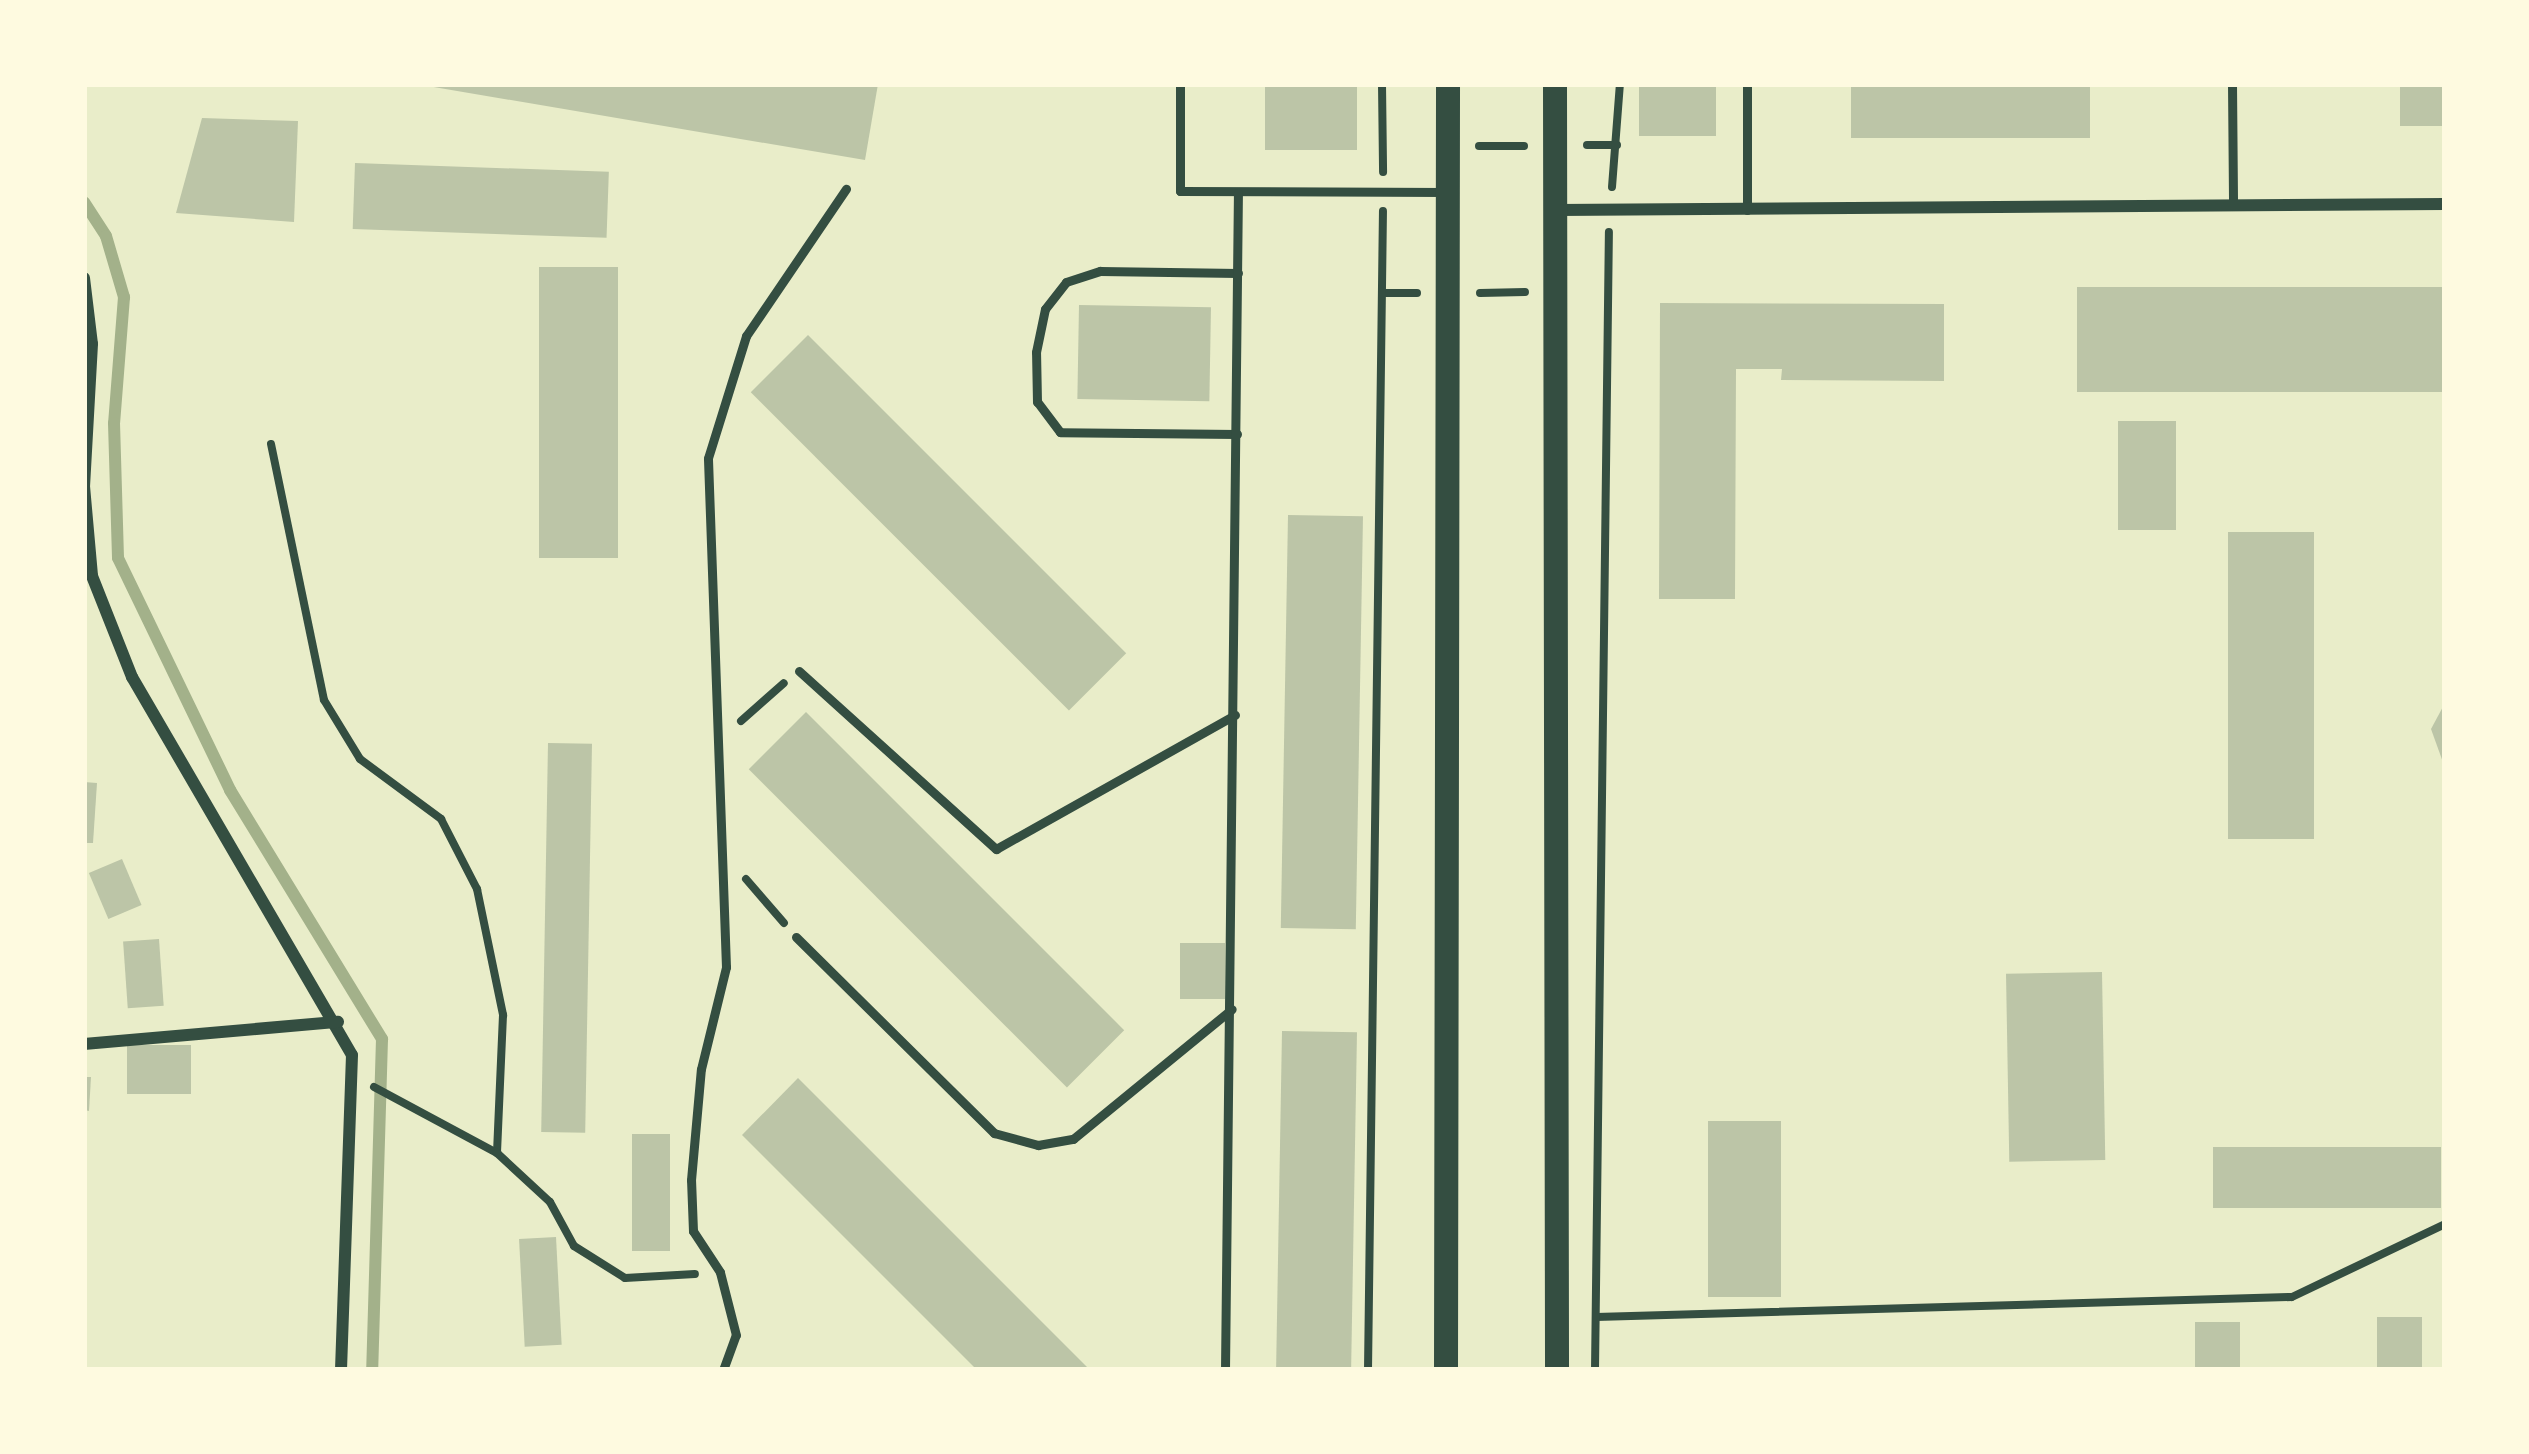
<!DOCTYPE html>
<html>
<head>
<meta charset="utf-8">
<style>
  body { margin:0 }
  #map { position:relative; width:2529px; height:1454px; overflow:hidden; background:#e9edc9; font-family:Mulish,sans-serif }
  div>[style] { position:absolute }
  .stream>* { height:12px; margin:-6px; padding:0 6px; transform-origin:6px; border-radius:6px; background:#a3b18a }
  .building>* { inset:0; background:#bcc5a7; transform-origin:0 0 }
  .path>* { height:8px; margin:-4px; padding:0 4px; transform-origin:4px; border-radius:4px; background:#344e41 }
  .service>* { height:9px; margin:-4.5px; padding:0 4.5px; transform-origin:4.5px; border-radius:4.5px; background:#344e41 }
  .minor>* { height:12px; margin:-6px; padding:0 6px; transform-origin:6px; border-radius:6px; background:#344e41 }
  .secondary>* { height:24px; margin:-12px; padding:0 12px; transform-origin:12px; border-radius:12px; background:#344e41 }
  span { translate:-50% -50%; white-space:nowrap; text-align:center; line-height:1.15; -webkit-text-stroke:9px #fefae0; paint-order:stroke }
  .frame { position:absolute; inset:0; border:87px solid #fefae0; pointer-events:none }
</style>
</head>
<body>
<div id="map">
  <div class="stream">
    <div style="left:84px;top:202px;width:40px;rotate:57.1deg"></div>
    <div style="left:106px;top:236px;width:64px;rotate:73.6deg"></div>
    <div style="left:124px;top:297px;width:126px;rotate:94.5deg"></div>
    <div style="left:114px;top:423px;width:135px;rotate:88.3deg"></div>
    <div style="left:118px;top:558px;width:258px;rotate:64.2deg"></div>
    <div style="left:230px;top:790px;width:292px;rotate:58.6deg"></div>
    <div style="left:382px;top:1039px;width:331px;rotate:91.7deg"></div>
  </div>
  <div class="building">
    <div style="clip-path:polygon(416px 84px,878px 84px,865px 160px)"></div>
    <div style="left:1265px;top:84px;width:92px;height:66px"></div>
    <div style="left:1639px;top:84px;width:77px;height:52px"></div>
    <div style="left:1851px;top:84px;width:239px;height:54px"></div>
    <div style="left:2400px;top:84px;width:45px;height:42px"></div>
    <div style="clip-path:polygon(202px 118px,298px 121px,294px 222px,176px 213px)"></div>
    <div style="left:355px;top:163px;width:254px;height:66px;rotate:2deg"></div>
    <div style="left:539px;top:267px;width:79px;height:291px"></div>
    <div style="left:2077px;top:287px;width:368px;height:105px"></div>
    <div style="clip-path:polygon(1660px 303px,1944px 304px,1944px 381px,1781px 380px,1782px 369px,1736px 369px,1735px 599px,1659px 599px)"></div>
    <div style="left:1079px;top:305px;width:132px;height:94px;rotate:1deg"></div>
    <div style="left:808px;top:335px;width:450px;height:81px;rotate:45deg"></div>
    <div style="left:2118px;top:421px;width:58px;height:109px"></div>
    <div style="left:1288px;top:515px;width:75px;height:413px;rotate:1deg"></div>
    <div style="left:2228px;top:532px;width:86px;height:307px"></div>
    <div style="clip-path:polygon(2445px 703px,2445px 765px,2444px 765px,2431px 729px)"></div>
    <div style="left:806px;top:712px;width:450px;height:81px;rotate:45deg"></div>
    <div style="left:548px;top:743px;width:44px;height:389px;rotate:1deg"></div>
    <div style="clip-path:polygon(84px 782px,97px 783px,93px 843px,84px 843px)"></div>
    <div style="left:122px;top:859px;width:50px;height:36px;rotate:67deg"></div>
    <div style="left:159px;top:939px;width:67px;height:36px;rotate:86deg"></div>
    <div style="left:1180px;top:943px;width:45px;height:56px"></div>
    <div style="left:2102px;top:972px;width:188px;height:96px;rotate:89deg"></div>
    <div style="left:1282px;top:1031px;width:75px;height:339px;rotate:1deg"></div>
    <div style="left:127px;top:1045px;width:64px;height:49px"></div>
    <div style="clip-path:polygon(84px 1077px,91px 1077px,89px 1111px,84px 1110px)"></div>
    <div style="clip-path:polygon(798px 1078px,1090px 1370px,977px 1370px,742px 1135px)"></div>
    <div style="left:1708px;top:1121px;width:73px;height:176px"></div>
    <div style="left:632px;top:1134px;width:38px;height:117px"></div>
    <div style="left:2441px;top:1147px;width:61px;height:228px;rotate:90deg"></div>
    <div style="left:556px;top:1237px;width:108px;height:37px;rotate:87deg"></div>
    <div style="left:2377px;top:1317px;width:45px;height:53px"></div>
    <div style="left:2195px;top:1322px;width:45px;height:48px"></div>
  </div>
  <div class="path">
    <div style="left:1382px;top:84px;width:88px;rotate:89.3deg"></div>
    <div style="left:1587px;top:145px;width:30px"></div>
    <div style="left:1479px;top:146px;width:45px"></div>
    <div style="left:1612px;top:187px;width:103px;rotate:-85.6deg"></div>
    <div style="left:1382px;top:293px;width:35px"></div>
    <div style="left:1480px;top:293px;width:45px;rotate:-1.3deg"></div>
    <div style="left:271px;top:444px;width:261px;rotate:78.3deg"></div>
    <div style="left:324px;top:700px;width:69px;rotate:58.6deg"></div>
    <div style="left:360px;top:759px;width:101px;rotate:36.5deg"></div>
    <div style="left:441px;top:819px;width:79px;rotate:62.8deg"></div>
    <div style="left:477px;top:889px;width:129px;rotate:78.3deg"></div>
    <div style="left:503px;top:1015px;width:138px;rotate:92.5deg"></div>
    <div style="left:741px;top:721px;width:57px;rotate:-41.5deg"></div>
    <div style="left:746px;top:879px;width:58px;rotate:49.2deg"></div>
    <div style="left:374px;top:1087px;width:140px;rotate:28.2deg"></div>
    <div style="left:497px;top:1153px;width:72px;rotate:42.8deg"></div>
    <div style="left:550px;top:1202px;width:50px;rotate:61.4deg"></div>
    <div style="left:574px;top:1246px;width:60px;rotate:32.1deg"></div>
    <div style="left:625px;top:1278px;width:70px;rotate:-3.3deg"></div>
    <div style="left:1596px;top:1317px;width:696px;rotate:-1.65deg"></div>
    <div style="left:2292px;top:1297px;width:170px;rotate:-25.5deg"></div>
    <div style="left:1368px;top:1370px;width:1159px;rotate:-89.26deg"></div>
    <div style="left:1595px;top:1370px;width:1138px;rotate:-89.3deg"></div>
  </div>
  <div class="service">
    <div style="left:1180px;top:84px;width:107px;rotate:90deg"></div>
    <div style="left:1180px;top:191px;width:265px;rotate:0.2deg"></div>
    <div style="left:1747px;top:84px;width:126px;rotate:90deg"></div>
    <div style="left:2232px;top:84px;width:122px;rotate:89.5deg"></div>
    <div style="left:1237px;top:434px;width:177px;rotate:-179.4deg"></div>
    <div style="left:1060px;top:432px;width:38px;rotate:-127deg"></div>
    <div style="left:1037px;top:402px;width:50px;rotate:-91.1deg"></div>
    <div style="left:1036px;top:352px;width:44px;rotate:-78.2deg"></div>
    <div style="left:1045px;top:309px;width:34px;rotate:-52deg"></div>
    <div style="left:1066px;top:282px;width:36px;rotate:-18deg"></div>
    <div style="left:1100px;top:271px;width:138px;rotate:0.8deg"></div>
    <div style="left:799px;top:671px;width:266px;rotate:42.1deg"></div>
    <div style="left:996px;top:849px;width:274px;rotate:-29.3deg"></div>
    <div style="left:796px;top:937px;width:279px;rotate:44.7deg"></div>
    <div style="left:994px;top:1133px;width:46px;rotate:15.3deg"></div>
    <div style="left:1038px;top:1145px;width:36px;rotate:-10deg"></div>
    <div style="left:1073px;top:1139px;width:205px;rotate:-39.3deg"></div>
    <div style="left:723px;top:1370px;width:37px;rotate:-70deg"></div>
    <div style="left:736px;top:1335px;width:65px;rotate:-104.3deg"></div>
    <div style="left:720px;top:1272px;width:49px;rotate:-123.4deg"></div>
    <div style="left:693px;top:1231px;width:51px;rotate:-92.2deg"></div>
    <div style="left:691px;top:1180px;width:111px;rotate:-84.9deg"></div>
    <div style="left:701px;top:1069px;width:105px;rotate:-76.2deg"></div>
    <div style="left:726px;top:967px;width:509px;rotate:-92.03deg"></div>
    <div style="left:708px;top:458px;width:128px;rotate:-72.7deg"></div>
    <div style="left:746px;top:336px;width:178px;rotate:-55.8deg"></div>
    <div style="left:1225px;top:1370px;width:1177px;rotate:-89.37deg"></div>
  </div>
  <div class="minor">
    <div style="left:1557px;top:210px;width:888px;rotate:-0.39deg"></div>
    <div style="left:84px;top:278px;width:66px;rotate:83.1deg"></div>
    <div style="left:92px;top:344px;width:142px;rotate:93.2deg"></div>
    <div style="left:84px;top:486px;width:90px;rotate:84.9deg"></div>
    <div style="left:92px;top:576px;width:109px;rotate:68.4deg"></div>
    <div style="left:132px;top:677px;width:437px;rotate:59.8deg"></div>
    <div style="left:352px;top:1055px;width:315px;rotate:92deg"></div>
    <div style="left:84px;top:1044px;width:255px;rotate:-5deg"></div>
  </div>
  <div class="secondary">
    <div style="left:1555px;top:84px;width:1286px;rotate:89.91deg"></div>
    <div style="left:1446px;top:1370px;width:1286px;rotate:-89.91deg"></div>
  </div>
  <div class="frame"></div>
</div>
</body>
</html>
